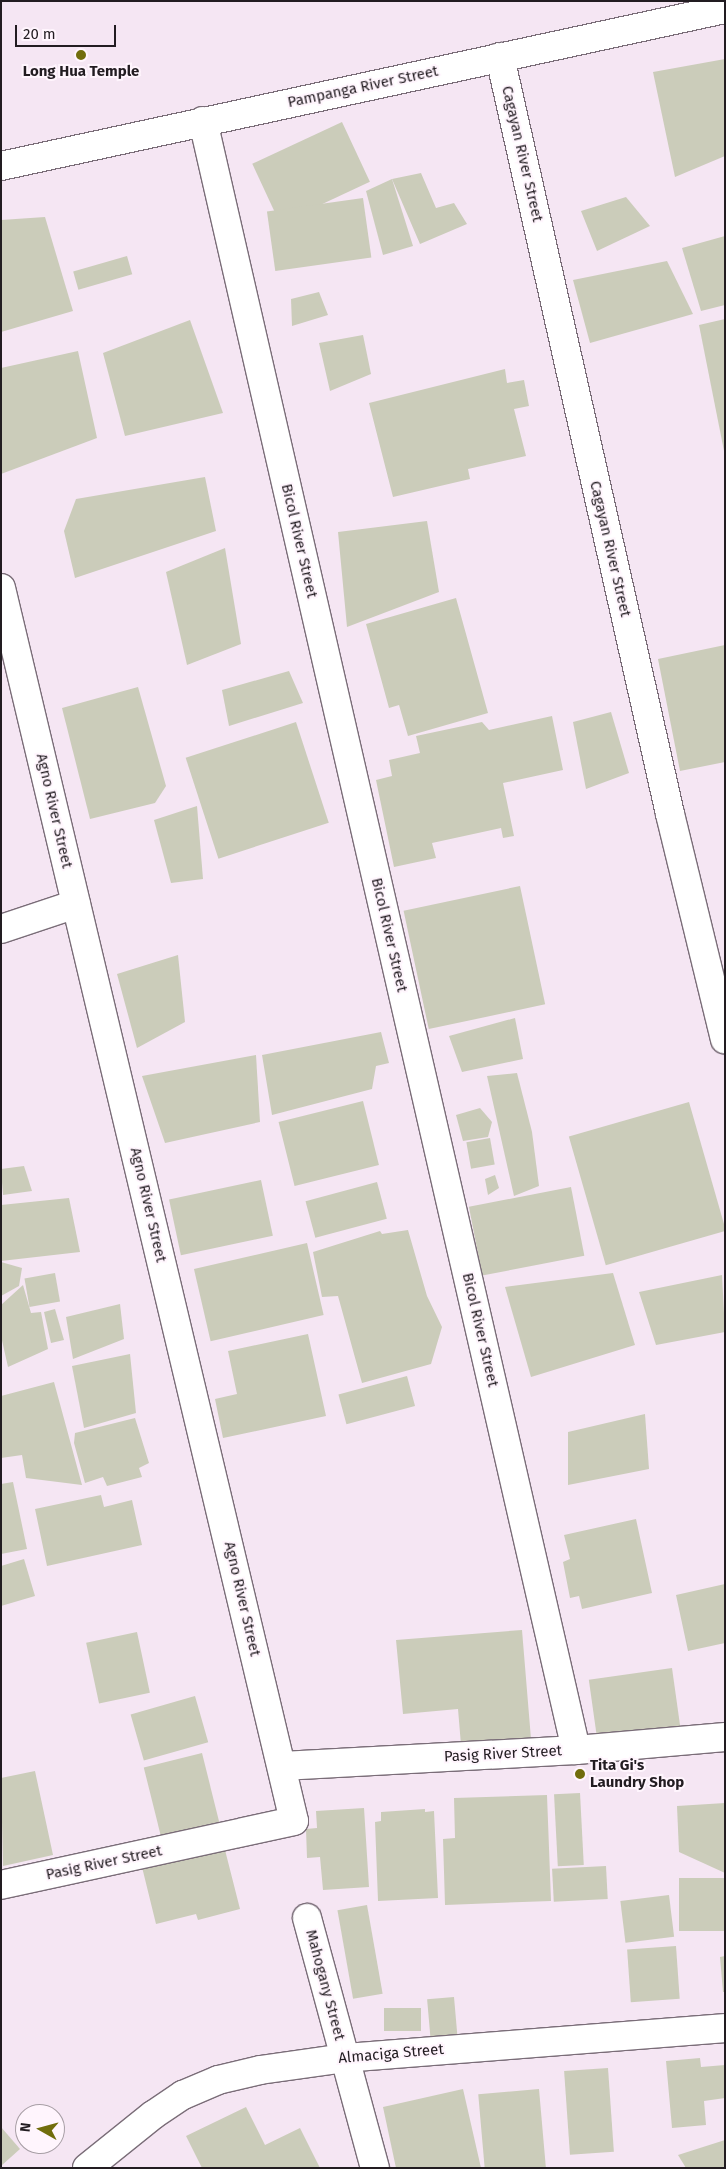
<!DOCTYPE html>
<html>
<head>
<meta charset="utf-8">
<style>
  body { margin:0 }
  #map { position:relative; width:726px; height:2169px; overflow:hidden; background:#f5e6f3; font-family:"Fira Sans",sans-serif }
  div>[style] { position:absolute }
  .building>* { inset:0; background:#cbccba; transform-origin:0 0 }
  .roads { filter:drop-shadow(1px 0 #7a6d78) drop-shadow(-1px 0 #7a6d78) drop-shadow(0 1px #7a6d78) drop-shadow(0 -1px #7a6d78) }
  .minor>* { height:28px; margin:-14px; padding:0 14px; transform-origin:14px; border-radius:14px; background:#fff }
  .dots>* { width:14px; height:14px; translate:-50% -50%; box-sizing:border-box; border:2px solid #fff5fd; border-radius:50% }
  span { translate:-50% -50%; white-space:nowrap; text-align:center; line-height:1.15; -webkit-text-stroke:4px #fff5fd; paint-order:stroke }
  .poi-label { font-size:15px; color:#221c21; font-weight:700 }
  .left { translate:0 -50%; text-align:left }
  .street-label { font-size:15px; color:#221c21 }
  .frame { position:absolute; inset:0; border:2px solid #221c21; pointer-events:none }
  .north { position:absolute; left:15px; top:2104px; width:50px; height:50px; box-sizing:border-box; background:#fff5fd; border:1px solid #a79ea5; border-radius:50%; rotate:277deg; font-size:14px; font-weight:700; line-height:20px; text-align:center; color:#221c21 }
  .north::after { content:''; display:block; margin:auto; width:18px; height:22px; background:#716d0c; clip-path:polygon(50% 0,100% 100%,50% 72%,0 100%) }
  .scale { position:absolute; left:15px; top:25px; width:101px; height:22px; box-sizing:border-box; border:2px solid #221c21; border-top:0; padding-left:6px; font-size:15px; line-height:18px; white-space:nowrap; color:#221c21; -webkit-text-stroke:4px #fff5fd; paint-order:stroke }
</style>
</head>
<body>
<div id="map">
  <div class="building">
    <div style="clip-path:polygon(725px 59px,725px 156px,675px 177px,653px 72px)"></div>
    <div style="left:342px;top:122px;width:66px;height:99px;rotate:65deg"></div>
    <div style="clip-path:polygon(421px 173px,436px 208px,454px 203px,467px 224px,420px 244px,392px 179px)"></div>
    <div style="clip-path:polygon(392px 179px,413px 246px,383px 255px,366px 191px)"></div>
    <div style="clip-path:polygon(626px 197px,650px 226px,597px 251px,581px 211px)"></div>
    <div style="left:363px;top:198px;width:60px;height:97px;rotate:82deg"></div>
    <div style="clip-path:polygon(45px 217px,73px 311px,1px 332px,1px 220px)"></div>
    <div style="clip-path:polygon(725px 236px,725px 305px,701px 311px,682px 248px)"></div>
    <div style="left:127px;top:256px;width:19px;height:56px;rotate:74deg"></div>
    <div style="clip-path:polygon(667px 261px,693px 314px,590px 343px,573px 280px)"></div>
    <div style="clip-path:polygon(319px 292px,328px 315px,292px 326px,291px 299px)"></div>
    <div style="clip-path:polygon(725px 319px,725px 451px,724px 451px,699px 325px)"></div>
    <div style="clip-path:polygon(190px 320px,223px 413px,125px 436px,103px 353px)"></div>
    <div style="clip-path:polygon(363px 335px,371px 374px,330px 391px,319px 343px)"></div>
    <div style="clip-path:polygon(78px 351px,97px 438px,1px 474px,1px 368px)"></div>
    <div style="clip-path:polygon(505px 369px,507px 383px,524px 380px,529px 406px,514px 409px,526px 456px,468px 469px,470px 479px,393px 497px,369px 403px)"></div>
    <div style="clip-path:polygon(205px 477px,216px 531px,75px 578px,64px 531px,76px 499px)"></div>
    <div style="clip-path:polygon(427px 521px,439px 592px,347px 627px,338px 532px)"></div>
    <div style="clip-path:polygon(225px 548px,241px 644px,187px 665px,166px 572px)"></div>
    <div style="clip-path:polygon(456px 598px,488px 713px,408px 736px,399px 705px,389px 708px,366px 624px)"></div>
    <div style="clip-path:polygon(725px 645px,725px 762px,680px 771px,658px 659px)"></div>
    <div style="clip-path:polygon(289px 671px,303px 703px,229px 726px,222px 690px)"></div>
    <div style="clip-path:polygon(138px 687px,166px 786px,155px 803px,90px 819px,62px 708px)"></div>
    <div style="clip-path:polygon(611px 712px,629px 773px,586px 789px,573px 722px)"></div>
    <div style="clip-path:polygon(552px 716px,563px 770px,503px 783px,514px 836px,503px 838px,501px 828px,432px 843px,436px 858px,394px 867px,376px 780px,392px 776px,389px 760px,420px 753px,416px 736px,482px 722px,489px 730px)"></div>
    <div style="left:296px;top:722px;width:106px;height:116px;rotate:72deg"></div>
    <div style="clip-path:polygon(197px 806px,203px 879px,171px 883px,154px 820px)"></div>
    <div style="left:520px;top:886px;width:121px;height:119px;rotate:78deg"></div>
    <div style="clip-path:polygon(178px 955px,185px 1022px,137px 1048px,117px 974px)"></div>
    <div style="clip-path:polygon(515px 1018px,523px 1059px,462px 1072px,449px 1036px)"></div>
    <div style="clip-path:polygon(381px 1032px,389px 1063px,376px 1066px,372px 1089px,272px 1115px,262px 1055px)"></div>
    <div style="clip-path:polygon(256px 1055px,260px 1122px,165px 1143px,142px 1076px)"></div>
    <div style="clip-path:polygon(517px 1073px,532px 1132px,539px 1186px,514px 1196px,487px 1076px)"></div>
    <div style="left:363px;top:1101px;width:66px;height:87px;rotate:76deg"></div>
    <div style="left:689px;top:1102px;width:134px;height:125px;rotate:74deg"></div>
    <div style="clip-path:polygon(480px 1108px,492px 1122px,488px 1137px,463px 1141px,456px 1115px)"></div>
    <div style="left:490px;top:1138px;width:27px;height:24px;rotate:80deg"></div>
    <div style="clip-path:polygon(24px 1166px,32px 1191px,3px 1195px,1px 1169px)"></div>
    <div style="clip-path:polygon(495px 1175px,499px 1188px,488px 1195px,485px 1179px)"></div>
    <div style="left:261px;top:1180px;width:57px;height:94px;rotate:78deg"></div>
    <div style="left:377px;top:1182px;width:38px;height:74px;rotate:75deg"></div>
    <div style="left:571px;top:1187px;width:70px;height:104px;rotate:79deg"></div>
    <div style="clip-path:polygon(69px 1198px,80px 1252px,1px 1261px,1px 1205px)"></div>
    <div style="clip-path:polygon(408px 1230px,427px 1296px,442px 1327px,431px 1364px,362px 1383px,338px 1296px,322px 1297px,313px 1252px,380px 1231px,382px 1234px)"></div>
    <div style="left:307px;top:1243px;width:74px;height:116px;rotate:77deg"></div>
    <div style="clip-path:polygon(1px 1262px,22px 1268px,19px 1286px,1px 1296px)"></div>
    <div style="left:55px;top:1273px;width:29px;height:31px;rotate:80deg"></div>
    <div style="clip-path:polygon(613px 1273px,635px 1345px,531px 1377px,505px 1287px)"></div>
    <div style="clip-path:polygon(722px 1275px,725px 1332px,656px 1345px,639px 1292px)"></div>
    <div style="clip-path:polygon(23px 1285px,31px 1313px,41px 1312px,48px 1349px,8px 1367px,1px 1336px,1px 1305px)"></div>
    <div style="clip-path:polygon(120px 1304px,124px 1339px,73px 1359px,66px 1317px)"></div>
    <div style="clip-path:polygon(55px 1309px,64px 1340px,51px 1343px,44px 1312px)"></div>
    <div style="clip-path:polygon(308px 1334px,326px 1416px,223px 1438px,215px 1399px,237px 1394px,228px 1351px)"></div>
    <div style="clip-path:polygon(130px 1354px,136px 1413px,84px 1428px,72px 1366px)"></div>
    <div style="left:407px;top:1376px;width:31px;height:71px;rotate:75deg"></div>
    <div style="clip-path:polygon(54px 1382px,82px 1485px,26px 1478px,22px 1455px,1px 1458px,1px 1396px)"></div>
    <div style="clip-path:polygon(645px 1414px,649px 1469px,568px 1485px,568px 1432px)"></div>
    <div style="clip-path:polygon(135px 1418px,149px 1463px,139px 1468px,142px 1477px,107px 1486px,103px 1477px,85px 1483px,74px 1443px,75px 1433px)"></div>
    <div style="clip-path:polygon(13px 1482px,27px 1549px,1px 1554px,1px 1484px)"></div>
    <div style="clip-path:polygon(101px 1495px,104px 1507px,132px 1500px,142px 1545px,47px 1566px,35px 1509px)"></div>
    <div style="clip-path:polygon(636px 1519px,652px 1593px,582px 1609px,579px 1596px,570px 1598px,563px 1562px,570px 1559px,564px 1535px)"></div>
    <div style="clip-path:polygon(24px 1559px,35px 1596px,1px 1606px,1px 1566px)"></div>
    <div style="clip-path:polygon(725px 1584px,725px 1643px,688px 1651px,676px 1595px)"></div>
    <div style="clip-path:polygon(522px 1630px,531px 1739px,461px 1745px,458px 1709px,403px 1714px,396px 1640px)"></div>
    <div style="left:137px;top:1632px;width:62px;height:52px;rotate:78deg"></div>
    <div style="left:672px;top:1668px;width:59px;height:84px;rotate:82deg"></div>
    <div style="left:195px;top:1696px;width:48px;height:67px;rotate:74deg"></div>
    <div style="left:202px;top:1753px;width:71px;height:60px;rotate:76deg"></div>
    <div style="clip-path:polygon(35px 1771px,53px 1855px,3px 1866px,1px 1778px)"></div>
    <div style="left:580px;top:1793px;width:72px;height:26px;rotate:87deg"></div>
    <div style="clip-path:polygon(547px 1795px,551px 1901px,445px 1905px,443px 1839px,455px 1838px,454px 1798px)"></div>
    <div style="clip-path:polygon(725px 1803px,725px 1873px,679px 1852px,677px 1806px)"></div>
    <div style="clip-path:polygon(364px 1808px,369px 1887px,323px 1890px,320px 1857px,307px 1858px,306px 1829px,317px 1828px,316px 1811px)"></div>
    <div style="clip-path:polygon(425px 1809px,425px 1812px,434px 1811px,438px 1898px,378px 1901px,375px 1822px,381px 1821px,381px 1812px)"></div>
    <div style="clip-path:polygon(224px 1846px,240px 1909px,198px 1920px,196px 1914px,156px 1924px,142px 1867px)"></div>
    <div style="left:606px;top:1866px;width:33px;height:54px;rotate:87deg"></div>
    <div style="left:725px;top:1878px;width:53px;height:46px;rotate:90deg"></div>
    <div style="left:669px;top:1895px;width:42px;height:49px;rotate:83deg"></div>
    <div style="left:367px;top:1905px;width:90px;height:30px;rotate:80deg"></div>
    <div style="left:676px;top:1946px;width:53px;height:49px;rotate:86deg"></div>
    <div style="clip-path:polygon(725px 1956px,725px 1992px,723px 1992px,720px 1957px)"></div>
    <div style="left:454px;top:1997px;width:38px;height:27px;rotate:85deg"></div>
    <div style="left:384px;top:2008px;width:37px;height:23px"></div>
    <div style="clip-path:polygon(700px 2058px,701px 2067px,725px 2065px,725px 2098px,704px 2101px,706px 2125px,672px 2128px,666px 2061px)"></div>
    <div style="left:608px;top:2068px;width:84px;height:44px;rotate:86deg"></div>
    <div style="clip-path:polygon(463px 2089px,481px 2168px,396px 2168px,383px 2107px)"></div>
    <div style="left:539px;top:2089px;width:79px;height:61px;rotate:85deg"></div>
    <div style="clip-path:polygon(246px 2107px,265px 2145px,300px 2128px,320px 2168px,202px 2168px,186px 2136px)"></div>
    <div style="clip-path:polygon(1px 2127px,20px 2149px,1px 2166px)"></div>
    <div style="clip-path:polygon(725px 2140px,725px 2168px,686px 2168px,678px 2155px)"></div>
  </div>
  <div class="roads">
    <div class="minor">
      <div style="left:500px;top:57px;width:776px;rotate:77.34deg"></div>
      <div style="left:670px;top:814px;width:232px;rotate:76.3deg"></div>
      <div style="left:203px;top:121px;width:1671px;rotate:77.1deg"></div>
      <div style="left:1px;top:166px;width:741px;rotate:-12.24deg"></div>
      <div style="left:1px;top:588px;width:1267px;rotate:76.63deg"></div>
      <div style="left:294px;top:1821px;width:300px;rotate:167.7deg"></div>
      <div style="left:1px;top:929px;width:79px;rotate:-18.4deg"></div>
      <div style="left:282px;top:1766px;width:294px;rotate:-3.1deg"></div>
      <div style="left:576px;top:1750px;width:150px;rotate:-5deg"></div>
      <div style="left:307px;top:1918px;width:259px;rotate:74.8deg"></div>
      <div style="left:87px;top:2168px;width:85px;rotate:-38.8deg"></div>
      <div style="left:153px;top:2115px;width:36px;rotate:-34deg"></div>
      <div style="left:183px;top:2095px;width:38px;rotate:-23deg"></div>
      <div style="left:218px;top:2080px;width:43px;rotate:-13.4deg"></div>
      <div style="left:260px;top:2070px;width:85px;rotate:-8.1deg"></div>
      <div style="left:344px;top:2058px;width:382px;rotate:-4.5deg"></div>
    </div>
  </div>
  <div class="dots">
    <div style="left:81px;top:55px;background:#716d0c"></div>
    <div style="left:580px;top:1774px;background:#716d0c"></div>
  </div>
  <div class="poi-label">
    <span style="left:81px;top:72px">Long Hua Temple</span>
    <span class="left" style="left:590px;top:1774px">Tita Gi's<br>Laundry Shop</span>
  </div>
  <div class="street-label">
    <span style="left:363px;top:87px;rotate:-12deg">Pampanga River Street</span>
    <span style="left:522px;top:154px;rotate:77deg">Cagayan River Street</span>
    <span style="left:299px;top:541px;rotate:77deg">Bicol River Street</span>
    <span style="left:610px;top:549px;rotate:77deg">Cagayan River Street</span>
    <span style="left:54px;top:811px;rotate:77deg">Agno River Street</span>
    <span style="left:389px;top:935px;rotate:77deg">Bicol River Street</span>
    <span style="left:148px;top:1205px;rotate:77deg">Agno River Street</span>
    <span style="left:480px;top:1330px;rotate:77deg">Bicol River Street</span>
    <span style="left:242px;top:1599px;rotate:77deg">Agno River Street</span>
    <span style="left:503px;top:1754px;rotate:-3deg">Pasig River Street</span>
    <span style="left:104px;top:1863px;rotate:-12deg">Pasig River Street</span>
    <span style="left:325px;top:1985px;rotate:75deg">Mahogany Street</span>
    <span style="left:391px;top:2054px;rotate:-5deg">Almaciga Street</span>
  </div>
  <div class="frame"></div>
  <div class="north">N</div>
  <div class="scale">20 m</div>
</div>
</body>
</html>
